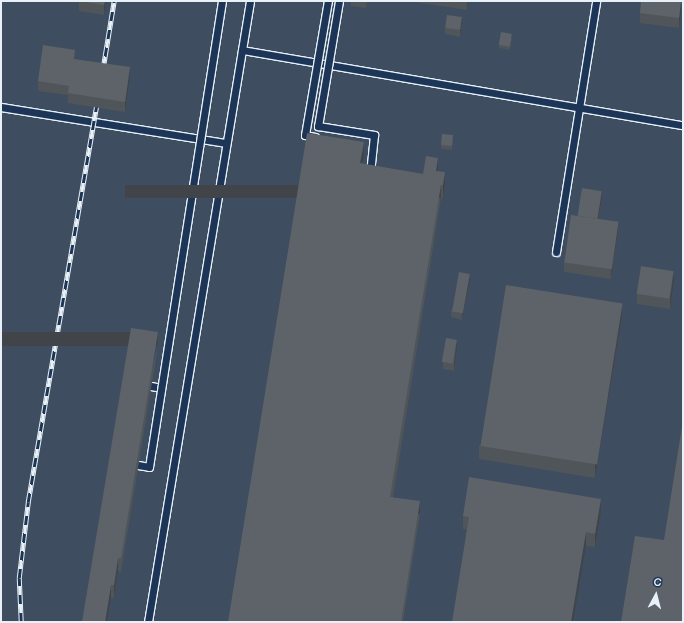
<!DOCTYPE html>
<html>
<head>
<meta charset="utf-8">
<style>
  body { margin:0 }
  #map { position:relative; width:684px; height:623px; overflow:hidden; background:#30435c; font-family:"Balsamiq Sans",sans-serif }
  div>[style] { position:absolute }
  .built>* { inset:0; background:#3e4d60; transform-origin:0 0 }
  .roads { filter:drop-shadow(1px 0 #e8f1f8) drop-shadow(-1px 0 #e8f1f8) drop-shadow(0 1px #e8f1f8) drop-shadow(0 -1px #e8f1f8) }
  .service>* { height:7px; margin:-3.5px; padding:0 3.5px; transform-origin:3.5px; border-radius:3.5px; background:#1d3557 }
  .rail>* { height:4.5px; margin-top:-2.25px; transform-origin:0; background:repeating-linear-gradient(90deg,#1d3557 0 9px,#e8f1f8 0 18px); box-sizing:border-box; border-block:1px solid #e8f1f8 }
  .bridges { filter:drop-shadow(1px 0 #e8f1f8) drop-shadow(-1px 0 #e8f1f8) drop-shadow(0 1px #e8f1f8) drop-shadow(0 -1px #e8f1f8) }
  .service-bridge>* { height:7px; margin:-3.5px; padding:0 3.5px; transform-origin:3.5px; border-radius:3.5px; background:#1d3557 }
  .wall>* { inset:0; background:#50555a }
  .shaded-wall>* { inset:0; background:#41454a; transform-origin:0 0 }
  .building>* { inset:0; background:#5d6369; transform-origin:0 0 }
  span { translate:-50% -50%; white-space:nowrap; text-align:center; line-height:1.15; -webkit-text-stroke:3px #1d3557; paint-order:stroke }
  .frame { position:absolute; inset:0; border:2px solid #e8f1f8; pointer-events:none }
  .north { position:absolute; left:636px; top:575px; width:40px; height:40px; -webkit-text-stroke:3px #1d3557; paint-order:stroke; rotate:7deg; font-size:11px; font-weight:700; line-height:16px; text-align:center; color:#e8f1f8 }
  .north::after { content:''; display:block; margin:auto; width:14px; height:18px; background:#e8f1f8; clip-path:polygon(50% 0,100% 100%,50% 72%,0 100%) }
</style>
</head>
<body>
<div id="map">
  <div class="built">
    <div style="left:1px;top:1px;width:682px;height:621px"></div>
  </div>
  <div class="roads">
    <div class="service">
      <div style="left:242px;top:50px;width:447px;rotate:9.7deg"></div>
      <div style="left:1px;top:107px;width:228px;rotate:9.1deg"></div>
      <div style="left:556px;top:252px;width:254px;rotate:-80.9deg"></div>
      <div style="left:151px;top:386px;width:10px;rotate:11deg"></div>
      <div style="left:148px;top:622px;width:629px;rotate:-80.67deg"></div>
    </div>
  </div>
  <div class="rail">
    <div style="left:102px;top:74px;width:74px;rotate:-80.7deg"></div>
    <div style="left:21px;top:622px;width:44px;rotate:-92.6deg"></div>
    <div style="left:19px;top:578px;width:77px;rotate:-83.2deg"></div>
    <div style="left:28px;top:502px;width:410px;rotate:-80.2deg"></div>
  </div>
  <div class="bridges">
    <div class="service-bridge">
      <div style="left:339px;top:1px;width:127px;rotate:99.5deg"></div>
      <div style="left:318px;top:126px;width:57px;rotate:9.1deg"></div>
      <div style="left:374px;top:135px;width:38px;rotate:96deg"></div>
      <div style="left:315px;top:137px;width:10px;rotate:-169deg"></div>
      <div style="left:305px;top:135px;width:136px;rotate:-80.3deg"></div>
      <div style="left:138px;top:465px;width:11px;rotate:10deg"></div>
      <div style="left:149px;top:467px;width:472px;rotate:-81.1deg"></div>
    </div>
  </div>
  <div class="wall">
    <div style="clip-path:polygon(79px 1px,106px 1px,104px 15px,79px 11px)"></div>
    <div style="clip-path:polygon(351px 1px,367px 1px,366px 8px,351px 6px)"></div>
    <div style="clip-path:polygon(408px 1px,468px 1px,467px 10px)"></div>
    <div style="clip-path:polygon(681px 12px,679px 28px,640px 23px,640px 13px)"></div>
    <div style="clip-path:polygon(462px 24px,460px 37px,445px 34px,445px 28px)"></div>
    <div style="clip-path:polygon(512px 37px,510px 50px,499px 48px,499px 45px)"></div>
    <div style="clip-path:polygon(75px 59px,130px 77px,125px 112px,68px 103px,68px 95px,38px 91px,38px 81px)"></div>
    <div style="clip-path:polygon(453px 138px,452px 150px,441px 149px,441px 145px)"></div>
    <div style="clip-path:polygon(364px 155px,362px 164px,423px 174px,438px 171px,445px 185px,443px 199px,441px 198px,393px 497px,420px 514px,403px 622px,228px 622px)"></div>
    <div style="clip-path:polygon(602px 198px,599px 219px,618px 232px,611px 279px,564px 272px,564px 262px,578px 216px)"></div>
    <div style="clip-path:polygon(470px 281px,462px 320px,451px 317px,451px 311px)"></div>
    <div style="clip-path:polygon(674px 281px,670px 309px,637px 304px,637px 294px)"></div>
    <div style="clip-path:polygon(622px 317px,595px 478px,479px 459px,479px 446px)"></div>
    <div style="clip-path:polygon(158px 346px,121px 572px,118px 571px,114px 598px,111px 598px,107px 622px,82px 622px)"></div>
    <div style="clip-path:polygon(457px 347px,454px 371px,443px 369px,443px 362px)"></div>
    <div style="clip-path:polygon(601px 512px,595px 547px,463px 529px,463px 516px)"></div>
  </div>
  <div class="shaded-wall">
    <div style="clip-path:polygon(105px 1px,106px 1px,104px 15px,104px 5px)"></div>
    <div style="clip-path:polygon(467px 1px,468px 1px,467px 10px)"></div>
    <div style="clip-path:polygon(681px 2px,681px 12px,679px 28px,679px 18px)"></div>
    <div style="clip-path:polygon(462px 17px,462px 24px,460px 37px,460px 30px)"></div>
    <div style="clip-path:polygon(130px 67px,130px 77px,125px 112px,125px 102px)"></div>
    <div style="clip-path:polygon(364px 142px,364px 155px,360px 176px,360px 163px)"></div>
    <div style="clip-path:polygon(438px 158px,438px 171px,436px 171px)"></div>
    <div style="clip-path:polygon(445px 172px,445px 185px,443px 199px,443px 185px)"></div>
    <div style="left:441px;top:185px;width:13px;height:316px;rotate:90deg"></div>
    <div style="clip-path:polygon(602px 191px,602px 198px,597px 229px,597px 222px)"></div>
    <div style="clip-path:polygon(618px 222px,618px 232px,611px 279px,611px 269px)"></div>
    <div style="clip-path:polygon(674px 271px,674px 281px,670px 309px,670px 299px)"></div>
    <div style="clip-path:polygon(470px 274px,470px 281px,462px 320px,462px 313px)"></div>
    <div style="clip-path:polygon(622px 304px,622px 317px,595px 478px,595px 465px)"></div>
    <div style="left:158px;top:332px;width:14px;height:229px;rotate:90deg"></div>
    <div style="clip-path:polygon(457px 340px,457px 347px,454px 371px,454px 364px)"></div>
    <div style="clip-path:polygon(601px 499px,601px 512px,595px 547px,595px 534px)"></div>
    <div style="left:420px;top:501px;width:13px;height:122px;rotate:90deg"></div>
    <div style="clip-path:polygon(586px 532px,586px 545px,573px 622px,571px 622px)"></div>
    <div style="clip-path:polygon(118px 558px,118px 571px,114px 598px,114px 585px)"></div>
    <div style="clip-path:polygon(111px 585px,111px 598px,107px 622px,105px 622px)"></div>
  </div>
  <div class="building">
    <div style="clip-path:polygon(79px 1px,105px 1px,104px 5px)"></div>
    <div style="clip-path:polygon(641px 1px,675px 1px,681px 2px,679px 18px,640px 13px)"></div>
    <div style="left:447px;top:15px;width:15px;height:13px;rotate:8deg"></div>
    <div style="left:501px;top:32px;width:11px;height:13px;rotate:10deg"></div>
    <div style="clip-path:polygon(43px 45px,75px 50px,74px 59px,130px 67px,125px 102px,68px 93px,69px 86px,38px 81px)"></div>
    <div style="clip-path:polygon(307px 133px,364px 142px,360px 163px,423px 174px,426px 156px,438px 158px,436px 171px,445px 172px,443px 185px,441px 185px,390px 497px,420px 501px,401px 622px,376px 622px,370px 621px,370px 622px,228px 622px)"></div>
    <div style="left:442px;top:134px;width:11px;height:11px;rotate:5deg"></div>
    <div style="left:582px;top:188px;width:20px;height:28px;rotate:9deg"></div>
    <div style="left:571px;top:215px;width:48px;height:48px;rotate:8deg"></div>
    <div style="left:641px;top:266px;width:33px;height:28px;rotate:9deg"></div>
    <div style="left:459px;top:272px;width:11px;height:40px;rotate:10deg"></div>
    <div style="left:506px;top:285px;width:118px;height:163px;rotate:9deg"></div>
    <div style="clip-path:polygon(131px 328px,158px 332px,121px 558px,118px 558px,114px 585px,111px 585px,105px 622px,82px 622px)"></div>
    <div style="left:446px;top:338px;width:11px;height:24px;rotate:10deg"></div>
    <div style="clip-path:polygon(683px 420px,683px 622px,621px 622px,635px 536px,664px 540px)"></div>
    <div style="clip-path:polygon(469px 477px,601px 499px,595px 534px,586px 532px,571px 622px,452px 622px,469px 517px,463px 516px)"></div>
  </div>
  <div class="frame"></div>
  <div class="north">С</div>
</div>
</body>
</html>
